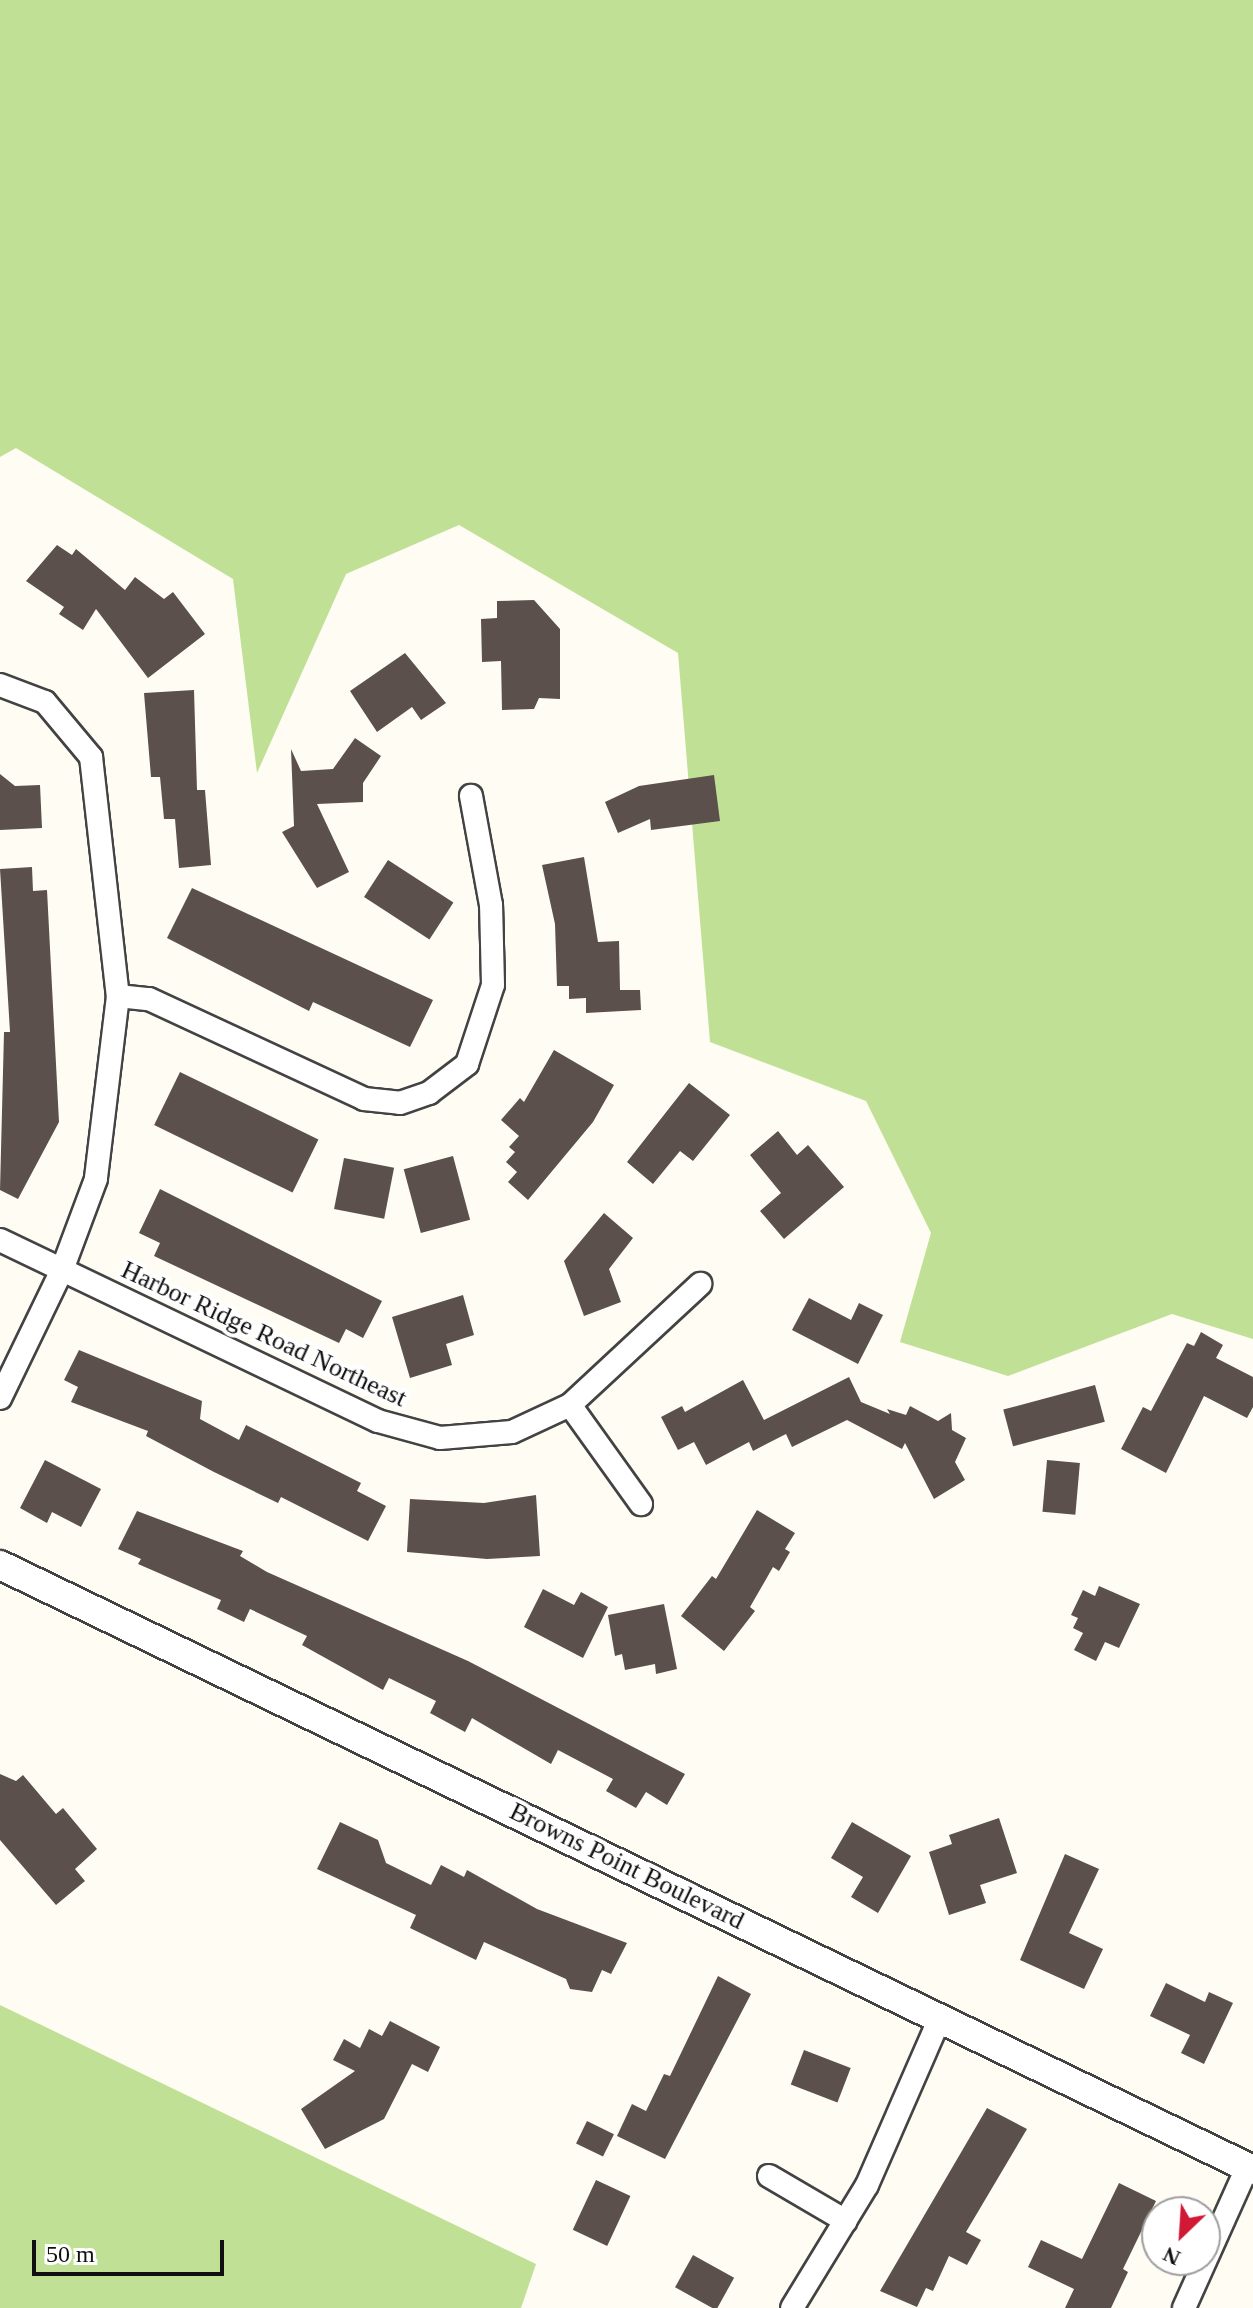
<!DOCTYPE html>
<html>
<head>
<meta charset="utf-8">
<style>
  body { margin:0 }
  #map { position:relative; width:1253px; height:2308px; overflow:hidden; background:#fffcf4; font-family:"Times New Roman",serif }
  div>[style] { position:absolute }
  .forest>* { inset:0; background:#c0e195 }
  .building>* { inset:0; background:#5b504b; transform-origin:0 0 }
  .roads { filter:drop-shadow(2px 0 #434343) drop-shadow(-2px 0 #434343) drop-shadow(0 2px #434343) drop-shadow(0 -2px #434343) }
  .minor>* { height:22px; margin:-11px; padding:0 11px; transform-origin:11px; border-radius:11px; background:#fff }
  .tertiary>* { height:28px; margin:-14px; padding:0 14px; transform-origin:14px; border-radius:14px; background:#fff }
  span { translate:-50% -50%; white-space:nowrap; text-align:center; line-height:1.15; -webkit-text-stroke:8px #fff; paint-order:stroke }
  .street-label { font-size:26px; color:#101010 }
  .north { position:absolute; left:1141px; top:2196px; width:80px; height:80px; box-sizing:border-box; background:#fff; border:2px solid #9f9f9f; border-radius:50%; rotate:205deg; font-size:22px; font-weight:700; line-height:32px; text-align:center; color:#101010 }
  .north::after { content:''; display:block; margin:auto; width:28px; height:36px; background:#d11835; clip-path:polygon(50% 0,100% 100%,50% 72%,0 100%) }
  .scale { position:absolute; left:32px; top:2240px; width:192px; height:36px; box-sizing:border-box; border:4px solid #101010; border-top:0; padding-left:10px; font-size:24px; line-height:28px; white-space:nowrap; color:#101010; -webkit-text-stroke:6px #fff; paint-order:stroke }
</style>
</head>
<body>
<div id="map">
  <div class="forest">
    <div style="clip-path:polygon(0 0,1253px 0,1253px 1339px,1172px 1314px,1008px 1376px,900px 1342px,931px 1233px,866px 1101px,710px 1042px,678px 653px,459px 525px,346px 574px,257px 773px,233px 579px,16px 448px,0 457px)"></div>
    <div style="clip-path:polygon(0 2005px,536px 2264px,521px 2308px,0 2308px)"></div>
  </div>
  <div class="building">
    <div style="clip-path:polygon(57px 545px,72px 555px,76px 549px,125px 590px,135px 577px,164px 599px,173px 592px,205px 634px,148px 678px,96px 609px,83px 630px,59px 614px,64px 607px,26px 581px)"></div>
    <div style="clip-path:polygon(534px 600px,560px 629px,560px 699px,539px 698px,534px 709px,502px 710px,501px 661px,482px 662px,481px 619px,497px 618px,497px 601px)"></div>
    <div style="clip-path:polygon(405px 653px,446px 703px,421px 720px,412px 707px,377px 732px,350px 691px)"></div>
    <div style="clip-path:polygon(194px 690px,197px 790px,205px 790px,211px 865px,179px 868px,175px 819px,164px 819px,160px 777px,151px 777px,144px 693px)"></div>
    <div style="clip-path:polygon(355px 738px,381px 756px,363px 783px,363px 802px,317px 804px,349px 872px,317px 888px,282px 832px,294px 826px,291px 749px,301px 771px,333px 769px)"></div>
    <div style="clip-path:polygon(0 774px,15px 786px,40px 785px,42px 828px,0 830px)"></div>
    <div style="clip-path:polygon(714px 775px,720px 821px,651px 830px,650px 819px,618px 833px,605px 802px,639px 786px)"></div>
    <div style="clip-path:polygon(584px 857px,598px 942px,619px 941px,620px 990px,640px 990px,641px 1010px,586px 1013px,586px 998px,569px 999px,569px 986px,557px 986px,555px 924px,542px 865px)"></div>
    <div style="left:388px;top:860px;width:78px;height:44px;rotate:33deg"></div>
    <div style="clip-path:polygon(32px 867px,33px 891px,47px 890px,59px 1122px,18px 1199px,0 1190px,4px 1032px,10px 1032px,0 869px)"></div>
    <div style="clip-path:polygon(192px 888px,433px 1000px,410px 1047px,313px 1002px,309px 1011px,167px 938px)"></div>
    <div style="clip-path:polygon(554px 1050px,614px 1085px,593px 1122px,528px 1200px,508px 1182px,517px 1172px,506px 1162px,515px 1152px,509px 1147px,519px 1136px,501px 1120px,520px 1098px,524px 1102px)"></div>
    <div style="left:180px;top:1072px;width:154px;height:59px;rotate:26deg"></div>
    <div style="clip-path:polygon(689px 1083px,730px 1115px,693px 1161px,680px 1151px,653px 1184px,627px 1162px)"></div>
    <div style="clip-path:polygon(778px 1131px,797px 1155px,808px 1145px,844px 1187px,784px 1239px,760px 1211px,781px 1193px,750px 1155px)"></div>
    <div style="left:453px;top:1156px;width:66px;height:51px;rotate:75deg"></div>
    <div style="left:344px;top:1158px;width:51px;height:52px;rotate:11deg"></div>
    <div style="clip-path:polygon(160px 1189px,382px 1301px,363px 1338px,346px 1329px,339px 1343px,154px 1256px,160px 1243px,139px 1233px)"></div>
    <div style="clip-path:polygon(604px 1213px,633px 1238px,609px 1269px,621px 1302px,584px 1316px,564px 1261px)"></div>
    <div style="clip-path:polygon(463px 1295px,474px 1335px,446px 1344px,452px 1365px,410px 1378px,392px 1317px)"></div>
    <div style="clip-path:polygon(809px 1298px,851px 1320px,859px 1303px,883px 1315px,858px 1364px,792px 1330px)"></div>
    <div style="clip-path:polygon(1201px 1332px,1223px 1345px,1216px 1358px,1253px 1377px,1253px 1407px,1247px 1418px,1204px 1396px,1166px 1473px,1121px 1449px,1143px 1407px,1151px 1411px,1187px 1343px,1194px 1346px)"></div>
    <div style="clip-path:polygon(79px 1350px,202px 1401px,200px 1419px,239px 1440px,246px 1425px,361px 1483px,357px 1491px,386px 1506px,368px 1541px,281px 1497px,278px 1503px,214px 1472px,146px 1436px,148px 1431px,71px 1402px,78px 1387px,64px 1380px)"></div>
    <div style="clip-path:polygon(849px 1377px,861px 1402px,890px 1414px,887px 1409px,906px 1415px,910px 1406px,938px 1421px,951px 1413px,952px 1430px,966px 1438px,955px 1462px,965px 1480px,934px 1499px,905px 1443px,902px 1449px,847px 1420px,792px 1447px,786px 1434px,753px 1451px,749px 1442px,706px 1465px,694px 1442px,678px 1450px,661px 1417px,682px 1406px,685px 1412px,743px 1380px,764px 1420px)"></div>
    <div style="left:1095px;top:1385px;width:38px;height:95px;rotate:75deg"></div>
    <div style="clip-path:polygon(45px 1460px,101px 1489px,81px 1527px,52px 1512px,47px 1523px,20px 1508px)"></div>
    <div style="left:1047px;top:1460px;width:33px;height:52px;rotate:5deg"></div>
    <div style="clip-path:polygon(536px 1495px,540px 1556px,487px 1559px,407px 1552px,410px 1499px,484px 1503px)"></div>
    <div style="clip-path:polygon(757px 1510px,795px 1533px,785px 1549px,790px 1552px,779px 1571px,773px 1567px,750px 1607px,755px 1611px,724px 1651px,681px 1616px,712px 1576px,716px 1579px)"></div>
    <div style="clip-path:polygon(137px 1511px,243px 1551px,240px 1556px,267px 1572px,468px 1661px,685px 1774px,667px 1805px,646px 1792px,636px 1808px,606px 1791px,613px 1779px,558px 1750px,551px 1764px,472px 1718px,465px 1732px,430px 1713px,436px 1701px,389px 1678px,383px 1690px,302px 1645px,307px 1636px,250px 1609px,244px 1622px,217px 1609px,221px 1600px,138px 1564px,141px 1559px,118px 1549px)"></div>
    <div style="clip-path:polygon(1099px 1586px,1140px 1604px,1119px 1648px,1105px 1642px,1096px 1661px,1074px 1650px,1083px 1633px,1073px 1628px,1078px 1618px,1071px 1615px,1083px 1590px,1095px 1596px)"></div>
    <div style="clip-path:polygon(543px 1589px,574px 1605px,581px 1592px,608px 1607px,583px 1658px,524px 1627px)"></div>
    <div style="clip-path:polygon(664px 1604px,677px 1669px,656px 1674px,655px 1664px,625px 1670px,622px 1654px,615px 1656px,608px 1615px)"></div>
    <div style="clip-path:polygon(0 1774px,16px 1781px,23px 1775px,56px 1814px,63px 1808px,97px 1849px,75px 1869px,85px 1881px,56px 1905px,0 1840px)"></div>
    <div style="clip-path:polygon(999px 1818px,1017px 1873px,980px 1885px,986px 1903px,949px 1915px,929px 1852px,952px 1844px,949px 1835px)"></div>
    <div style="clip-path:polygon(340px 1822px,378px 1840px,386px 1863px,431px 1885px,441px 1865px,464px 1877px,467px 1870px,537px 1909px,627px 1943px,611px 1974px,602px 1970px,592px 1992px,570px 1989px,566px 1979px,484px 1942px,476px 1960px,410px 1928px,416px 1915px,317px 1869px)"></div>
    <div style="clip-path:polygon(852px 1822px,911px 1856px,878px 1913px,851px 1897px,863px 1877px,831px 1858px)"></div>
    <div style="clip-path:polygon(1065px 1854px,1099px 1869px,1069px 1933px,1103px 1949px,1084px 1989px,1020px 1960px)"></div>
    <div style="clip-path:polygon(718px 1976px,751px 1994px,665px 2159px,617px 2136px,632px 2104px,646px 2111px,664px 2074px,670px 2076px)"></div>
    <div style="clip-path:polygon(1166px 1983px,1205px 2002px,1209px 1992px,1233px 2003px,1204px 2064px,1181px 2053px,1190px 2035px,1150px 2016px)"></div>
    <div style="clip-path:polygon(390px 2021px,440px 2047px,428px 2072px,412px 2064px,384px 2119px,325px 2149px,301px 2109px,355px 2071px,333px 2060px,344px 2039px,360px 2048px,369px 2029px,382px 2036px)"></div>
    <div style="left:804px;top:2050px;width:50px;height:37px;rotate:21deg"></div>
    <div style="clip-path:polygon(987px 2108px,1027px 2129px,966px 2232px,981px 2240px,967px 2265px,949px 2256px,933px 2291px,926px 2288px,917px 2307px,880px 2291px)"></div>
    <div style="left:587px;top:2121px;width:30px;height:25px;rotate:26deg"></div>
    <div style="left:596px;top:2180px;width:38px;height:55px;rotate:25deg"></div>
    <div style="clip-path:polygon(1119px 2183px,1156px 2201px,1123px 2269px,1128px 2272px,1111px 2308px,1065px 2308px,1074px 2289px,1028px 2267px,1041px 2240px,1082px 2259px)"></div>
    <div style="left:693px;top:2255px;width:47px;height:37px;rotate:29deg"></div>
  </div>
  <div class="roads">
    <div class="minor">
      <div style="left:0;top:685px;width:48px;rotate:20.7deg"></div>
      <div style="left:45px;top:702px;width:72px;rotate:50.1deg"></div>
      <div style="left:91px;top:757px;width:241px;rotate:83.6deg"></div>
      <div style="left:118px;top:996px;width:184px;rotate:96.9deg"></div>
      <div style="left:96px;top:1179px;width:97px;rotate:110.5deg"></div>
      <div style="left:62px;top:1270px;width:142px;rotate:115.8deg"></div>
      <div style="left:118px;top:996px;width:31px;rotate:6deg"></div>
      <div style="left:149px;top:999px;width:237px;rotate:24.9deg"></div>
      <div style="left:364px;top:1099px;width:36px;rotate:6deg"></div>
      <div style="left:400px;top:1103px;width:31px;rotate:-19deg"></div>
      <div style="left:429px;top:1093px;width:48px;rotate:-37.3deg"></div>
      <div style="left:467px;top:1064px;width:83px;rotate:-71.8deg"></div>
      <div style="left:493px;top:985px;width:80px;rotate:-91.4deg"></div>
      <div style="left:491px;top:905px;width:111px;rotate:-100.4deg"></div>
      <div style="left:0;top:1240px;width:419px;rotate:25.6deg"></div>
      <div style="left:378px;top:1421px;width:64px;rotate:15.3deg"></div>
      <div style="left:440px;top:1438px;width:72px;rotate:-4.8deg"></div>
      <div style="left:512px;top:1432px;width:64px;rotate:-25deg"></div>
      <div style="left:570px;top:1405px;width:178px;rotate:-42.9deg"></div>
      <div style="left:570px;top:1405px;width:122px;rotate:54.4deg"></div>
      <div style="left:769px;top:2176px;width:89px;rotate:30.3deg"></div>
      <div style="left:792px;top:2308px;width:144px;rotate:-58.6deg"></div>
      <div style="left:867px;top:2185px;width:182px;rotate:-66.4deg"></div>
      <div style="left:1184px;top:2308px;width:154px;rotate:-65.8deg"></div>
    </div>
    <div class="tertiary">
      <div style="left:0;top:1565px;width:1391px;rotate:25.77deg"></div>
    </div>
  </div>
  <div class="street-label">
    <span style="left:264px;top:1334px;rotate:25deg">Harbor Ridge Road Northeast</span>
    <span style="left:627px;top:1866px;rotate:26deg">Browns Point Boulevard</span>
  </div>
  <div class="north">N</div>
  <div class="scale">50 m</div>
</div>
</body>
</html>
